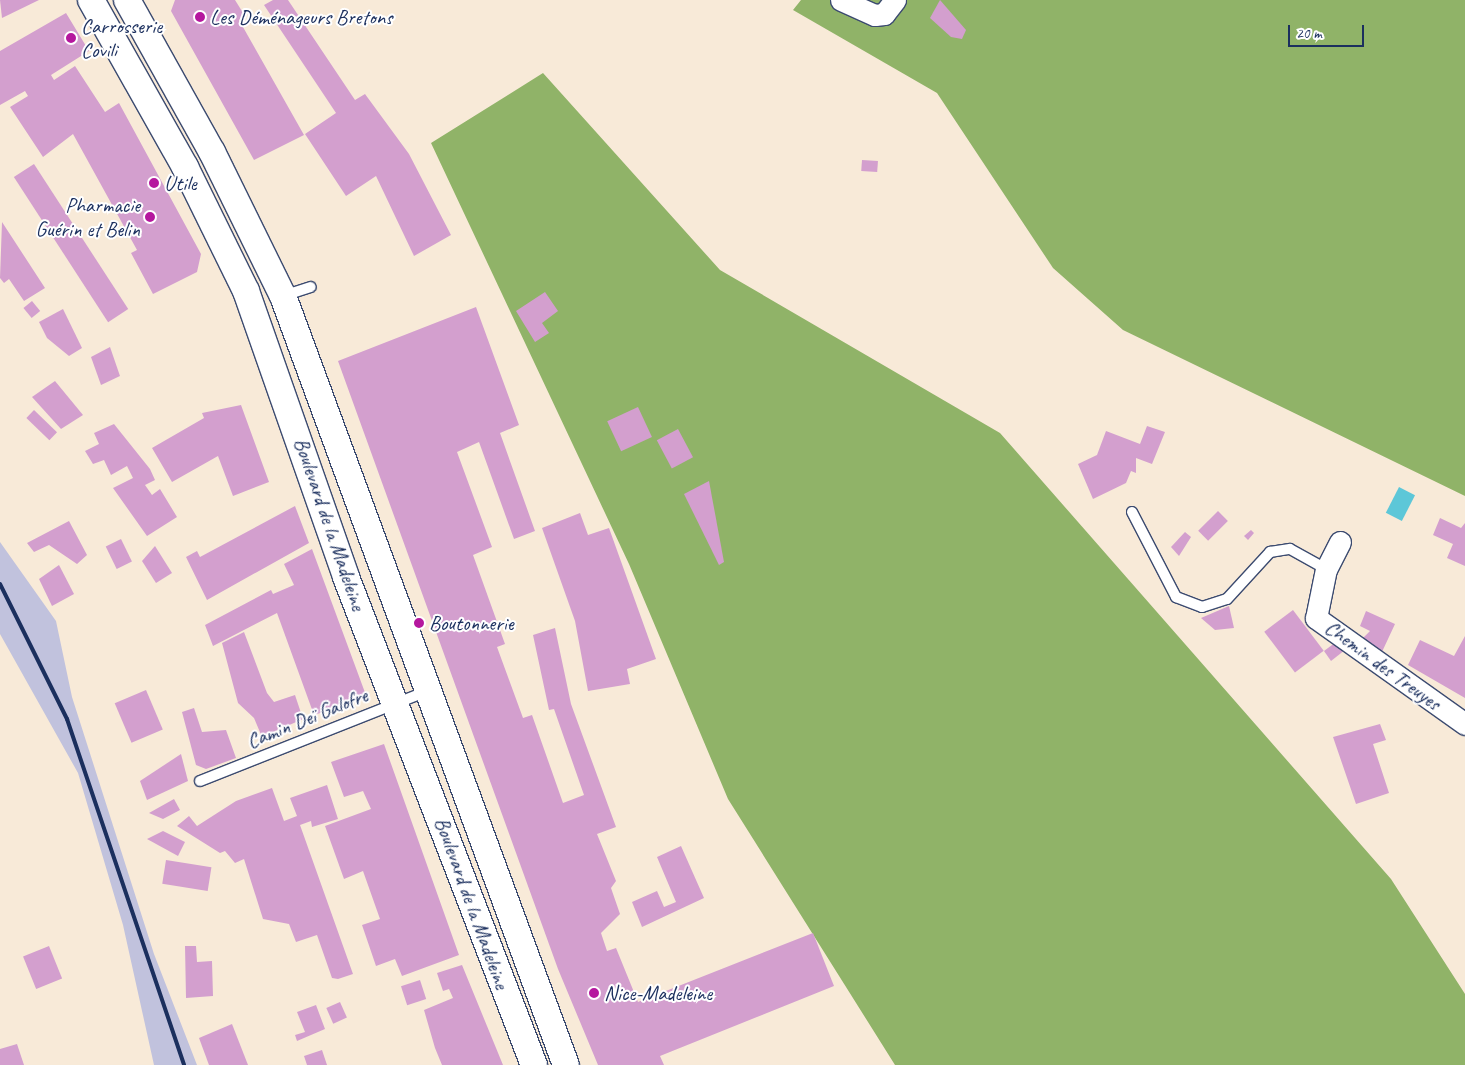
<!DOCTYPE html>
<html>
<head>
<meta charset="utf-8">
<style>
  body { margin:0 }
  #map { position:relative; width:1465px; height:1065px; overflow:hidden; background:#f8ead8; font-family:Caveat,sans-serif }
  div>[style] { position:absolute }
  .industrial>* { inset:0; background:#c1c2dd }
  .forest>* { inset:0; background:#90b368 }
  .water>* { inset:0; background:#5dc7d8; transform-origin:0 0 }
  .building>* { inset:0; background:#d39fce; transform-origin:0 0 }
  .roads { filter:drop-shadow(1px 0 #3c4b70) drop-shadow(-1px 0 #3c4b70) drop-shadow(0 1px #3c4b70) drop-shadow(0 -1px #3c4b70) }
  .service>* { height:10px; margin:-5px; padding:0 5px; transform-origin:5px; border-radius:5px; background:#fff }
  .minor>* { height:21px; margin:-10.5px; padding:0 10.5px; transform-origin:10.5px; border-radius:10.5px; background:#fff }
  .tertiary>* { height:26px; margin:-13px; padding:0 13px; transform-origin:13px; border-radius:13px; background:#fff }
  .rail>* { height:4px; margin:-2px; padding:0 2px; transform-origin:2px; border-radius:2px; background:#1b2f5e }
  .dots>* { width:14px; height:14px; translate:-50% -50%; box-sizing:border-box; border:2px solid #fff; border-radius:50% }
  span { translate:-50% -50%; white-space:nowrap; text-align:center; line-height:1.15; -webkit-text-stroke:4px #fff; paint-order:stroke }
  .poi-label { font-size:21px; color:#1b2f5e }
  .left { translate:0 -50%; text-align:left }
  .right { translate:-100% -50%; text-align:right }
  .street-label { font-size:21px; color:#1b2f5e }
  .scale { position:absolute; left:1288px; top:25px; width:76px; height:22px; box-sizing:border-box; border:2px solid #1b2f5e; border-top:0; padding-left:6px; font-size:15px; line-height:18px; white-space:nowrap; color:#1b2f5e; -webkit-text-stroke:4px #fff; paint-order:stroke }
</style>
</head>
<body>
<div id="map">
  <div class="industrial">
    <div style="clip-path:polygon(0 542px,56px 621px,72px 697px,154px 954px,197px 1065px,154px 1065px,123px 925px,78px 773px,0 634px)"></div>
  </div>
  <div class="forest">
    <div style="clip-path:polygon(801px 0,1465px 0,1465px 496px,1123px 330px,1053px 268px,937px 93px,793px 10px)"></div>
    <div style="clip-path:polygon(543px 73px,720px 270px,1000px 433px,1391px 879px,1465px 994px,1465px 1065px,895px 1065px,728px 799px,629px 564px,431px 143px)"></div>
  </div>
  <div class="water">
    <div style="left:1399px;top:487px;width:18px;height:29px;rotate:27deg"></div>
  </div>
  <div class="building">
    <div style="clip-path:polygon(0 0,39px 0,2px 18px)"></div>
    <div style="clip-path:polygon(175px 0,235px 0,245px 16px,239px 20px,304px 135px,254px 160px,171px 11px)"></div>
    <div style="clip-path:polygon(273px 0,288px 0,355px 100px,365px 94px,409px 154px,451px 235px,414px 256px,376px 176px,346px 196px,305px 134px,336px 113px,264px 5px)"></div>
    <div style="clip-path:polygon(940px 0,966px 30px,962px 39px,951px 37px,930px 18px)"></div>
    <div style="clip-path:polygon(66px 13px,89px 51px,51px 75px,54px 80px,75px 66px,105px 112px,119px 103px,201px 254px,197px 272px,153px 294px,131px 253px,137px 250px,73px 134px,43px 157px,10px 107px,28px 96px,25px 91px,0 105px,0 51px)"></div>
    <div style="left:862px;top:160px;width:16px;height:11px;rotate:4deg"></div>
    <div style="left:34px;top:164px;width:173px;height:24px;rotate:57deg"></div>
    <div style="clip-path:polygon(2px 222px,45px 288px,24px 301px,9px 279px,4px 283px,0 278px)"></div>
    <div style="clip-path:polygon(545px 292px,558px 311px,542px 323px,549px 333px,535px 342px,516px 311px)"></div>
    <div style="left:32px;top:301px;width:13px;height:11px;rotate:51deg"></div>
    <div style="clip-path:polygon(476px 307px,519px 425px,500px 433px,535px 531px,514px 539px,479px 442px,457px 452px,492px 547px,473px 555px,505px 644px,497px 647px,523px 718px,532px 715px,563px 803px,584px 795px,554px 709px,549px 710px,533px 635px,555px 628px,571px 704px,616px 827px,597px 834px,616px 881px,611px 888px,620px 914px,601px 933px,607px 951px,616px 948px,638px 1002px,813px 933px,834px 986px,660px 1056px,664px 1065px,598px 1065px,558px 969px,338px 361px)"></div>
    <div style="clip-path:polygon(63px 309px,82px 348px,69px 356px,47px 338px,39px 322px)"></div>
    <div style="clip-path:polygon(110px 347px,120px 376px,101px 385px,91px 357px)"></div>
    <div style="clip-path:polygon(55px 381px,83px 415px,61px 429px,32px 397px)"></div>
    <div style="clip-path:polygon(241px 405px,269px 482px,233px 496px,218px 456px,172px 482px,152px 448px,204px 418px,202px 413px)"></div>
    <div style="left:638px;top:407px;width:33px;height:34px;rotate:65deg"></div>
    <div style="left:34px;top:410px;width:32px;height:11px;rotate:44deg"></div>
    <div style="clip-path:polygon(114px 424px,150px 469px,155px 480px,145px 485px,152px 495px,160px 489px,177px 517px,147px 536px,113px 488px,133px 478px,127px 466px,111px 475px,104px 460px,93px 464px,85px 451px,99px 444px,94px 433px)"></div>
    <div style="clip-path:polygon(1147px 426px,1165px 432px,1152px 464px,1136px 458px,1136px 473px,1131px 471px,1126px 483px,1093px 499px,1078px 464px,1097px 455px,1106px 431px,1140px 444px)"></div>
    <div style="left:678px;top:429px;width:32px;height:24px;rotate:62deg"></div>
    <div style="clip-path:polygon(709px 481px,724px 562px,719px 565px,684px 494px)"></div>
    <div style="clip-path:polygon(295px 506px,309px 543px,207px 600px,186px 557px,197px 551px,200px 557px)"></div>
    <div style="left:1218px;top:511px;width:14px;height:28px;rotate:45deg"></div>
    <div style="clip-path:polygon(580px 513px,588px 535px,609px 528px,656px 659px,627px 669px,630px 684px,588px 691px,575px 621px,542px 528px)"></div>
    <div style="clip-path:polygon(1440px 518px,1461px 528px,1465px 523px,1465px 566px,1447px 558px,1453px 544px,1433px 535px)"></div>
    <div style="clip-path:polygon(69px 521px,87px 555px,77px 564px,49px 545px,34px 552px,27px 543px)"></div>
    <div style="clip-path:polygon(1251px 530px,1254px 533px,1248px 540px,1244px 536px)"></div>
    <div style="clip-path:polygon(1185px 532px,1191px 537px,1179px 556px,1171px 547px)"></div>
    <div style="left:121px;top:539px;width:25px;height:17px;rotate:64deg"></div>
    <div style="clip-path:polygon(155px 546px,172px 573px,156px 583px,142px 561px)"></div>
    <div style="clip-path:polygon(312px 549px,367px 698px,314px 715px,277px 613px,213px 646px,205px 625px,271px 590px,273px 594px,294px 585px,284px 564px)"></div>
    <div style="clip-path:polygon(59px 565px,74px 594px,52px 606px,39px 579px)"></div>
    <div style="clip-path:polygon(1229px 606px,1234px 628px,1215px 630px,1201px 618px)"></div>
    <div style="left:1293px;top:610px;width:51px;height:36px;rotate:53deg"></div>
    <div style="clip-path:polygon(1366px 611px,1395px 624px,1381px 654px,1361px 640px,1370px 631px,1360px 626px)"></div>
    <div style="clip-path:polygon(244px 632px,267px 693px,274px 702px,295px 695px,303px 719px,262px 737px,254px 718px,238px 703px,222px 643px)"></div>
    <div style="clip-path:polygon(1465px 636px,1465px 698px,1408px 665px,1420px 640px,1454px 656px)"></div>
    <div style="clip-path:polygon(1340px 639px,1350px 646px,1331px 661px,1324px 651px)"></div>
    <div style="left:146px;top:690px;width:43px;height:34px;rotate:67deg"></div>
    <div style="clip-path:polygon(194px 708px,202px 732px,226px 730px,236px 758px,206px 769px,196px 765px,182px 712px)"></div>
    <div style="clip-path:polygon(1380px 724px,1386px 740px,1373px 744px,1389px 793px,1356px 804px,1333px 737px)"></div>
    <div style="clip-path:polygon(384px 744px,459px 955px,402px 976px,395px 959px,376px 966px,362px 925px,380px 919px,363px 871px,344px 879px,325px 826px,371px 809px,363px 791px,344px 797px,331px 762px)"></div>
    <div style="clip-path:polygon(181px 754px,188px 781px,147px 800px,140px 781px)"></div>
    <div style="clip-path:polygon(327px 785px,338px 819px,312px 827px,311px 821px,300px 825px,353px 974px,338px 979px,332px 978px,317px 935px,296px 942px,289px 924px,263px 919px,244px 859px,235px 863px,225px 851px,220px 853px,177px 826px,189px 816px,197px 826px,236px 801px,272px 788px,284px 821px,297px 816px,290px 798px)"></div>
    <div style="clip-path:polygon(174px 799px,180px 810px,163px 819px,149px 813px)"></div>
    <div style="clip-path:polygon(163px 831px,185px 842px,178px 856px,147px 839px)"></div>
    <div style="clip-path:polygon(681px 846px,704px 898px,642px 927px,632px 902px,657px 891px,664px 907px,676px 902px,657px 857px)"></div>
    <div style="left:166px;top:860px;width:46px;height:24px;rotate:9deg"></div>
    <div style="left:49px;top:946px;width:35px;height:28px;rotate:68deg"></div>
    <div style="clip-path:polygon(185px 946px,196px 946px,197px 962px,212px 961px,213px 996px,186px 998px)"></div>
    <div style="clip-path:polygon(462px 965px,487px 1026px,503px 1065px,442px 1065px,435px 1048px,424px 1010px,453px 998px,449px 989px,443px 991px,437px 973px)"></div>
    <div style="left:420px;top:980px;width:20px;height:20px;rotate:72deg"></div>
    <div style="left:340px;top:1002px;width:17px;height:15px;rotate:66deg"></div>
    <div style="clip-path:polygon(316px 1005px,325px 1029px,297px 1041px,295px 1035px,305px 1032px,297px 1012px)"></div>
    <div style="clip-path:polygon(232px 1024px,248px 1065px,209px 1065px,199px 1038px)"></div>
    <div style="clip-path:polygon(17px 1044px,24px 1065px,0 1065px,0 1049px)"></div>
    <div style="clip-path:polygon(322px 1050px,327px 1065px,307px 1065px,304px 1056px)"></div>
  </div>
  <div class="roads">
    <div class="service">
      <div style="left:283px;top:296px;width:29px;rotate:-18deg"></div>
      <div style="left:1132px;top:512px;width:96px;rotate:62.6deg"></div>
      <div style="left:1176px;top:597px;width:28px;rotate:21deg"></div>
      <div style="left:1202px;top:607px;width:26px;rotate:-18deg"></div>
      <div style="left:1227px;top:599px;width:64px;rotate:-47.5deg"></div>
      <div style="left:1270px;top:552px;width:20px;rotate:-9deg"></div>
      <div style="left:1290px;top:549px;width:41px;rotate:29.1deg"></div>
      <div style="left:200px;top:781px;width:244px;rotate:-21.6deg"></div>
    </div>
    <div class="minor">
      <div style="left:841px;top:0;width:37px;rotate:24deg"></div>
      <div style="left:875px;top:15px;width:9px;rotate:-6deg"></div>
      <div style="left:884px;top:14px;width:18px;rotate:-52deg"></div>
      <div style="left:1340px;top:542px;width:30px;rotate:117deg"></div>
      <div style="left:1326px;top:569px;width:50px;rotate:101.5deg"></div>
      <div style="left:1316px;top:618px;width:183px;rotate:35.4deg"></div>
    </div>
    <div class="tertiary">
      <div style="left:91px;top:0;width:192px;rotate:60.6deg"></div>
      <div style="left:185px;top:167px;width:138px;rotate:63.8deg"></div>
      <div style="left:246px;top:291px;width:303px;rotate:70.7deg"></div>
      <div style="left:346px;top:577px;width:523px;rotate:68.93deg"></div>
      <div style="left:127px;top:0;width:174px;rotate:60.8deg"></div>
      <div style="left:212px;top:152px;width:161px;rotate:63.8deg"></div>
      <div style="left:283px;top:296px;width:819px;rotate:69.8deg"></div>
    </div>
  </div>
  <div class="rail">
    <div style="left:0;top:584px;width:151px;rotate:63.6deg"></div>
    <div style="left:67px;top:719px;width:365px;rotate:71.3deg"></div>
  </div>
  <div class="dots">
    <div style="left:200px;top:17px;background:#b5179e"></div>
    <div style="left:71px;top:38px;background:#b5179e"></div>
    <div style="left:154px;top:183px;background:#b5179e"></div>
    <div style="left:150px;top:217px;background:#b5179e"></div>
    <div style="left:419px;top:623px;background:#b5179e"></div>
    <div style="left:594px;top:993px;background:#b5179e"></div>
  </div>
  <div class="poi-label">
    <span class="left" style="left:210px;top:17px">Les Déménageurs Bretons</span>
    <span class="left" style="left:81px;top:38px">Carrosserie<br>Covili</span>
    <span class="left" style="left:164px;top:183px">Utile</span>
    <span class="right" style="left:140px;top:217px">Pharmacie<br>Guérin et Belin</span>
    <span class="left" style="left:429px;top:623px">Boutonnerie</span>
    <span class="left" style="left:604px;top:993px">Nice-Madeleine</span>
  </div>
  <div class="street-label">
    <span style="left:330px;top:524px;rotate:71deg">Boulevard de la Madeleine</span>
    <span style="left:1383px;top:665px;rotate:36deg">Chemin des Treuyes</span>
    <span style="left:307px;top:718px;rotate:-22deg">Camin Deï Galofre</span>
    <span style="left:472px;top:903px;rotate:70deg">Boulevard de la Madeleine</span>
  </div>
  <div class="scale">20 m</div>
</div>
</body>
</html>
